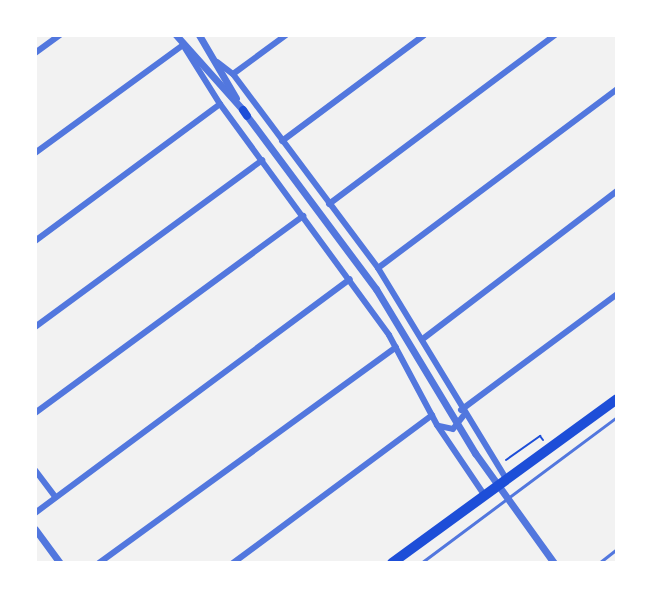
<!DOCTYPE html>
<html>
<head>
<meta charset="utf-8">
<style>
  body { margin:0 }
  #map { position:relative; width:652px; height:598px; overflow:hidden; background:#f2f2f2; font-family:Arial,sans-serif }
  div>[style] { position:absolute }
  .path>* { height:2px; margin:-1px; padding:0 1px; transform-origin:1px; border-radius:1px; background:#1d4ed8 }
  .service>* { height:2.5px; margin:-1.25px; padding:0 1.25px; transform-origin:1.25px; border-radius:1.25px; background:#5277de }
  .minor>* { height:6px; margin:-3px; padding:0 3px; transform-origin:3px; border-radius:3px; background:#5277de }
  .tertiary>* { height:7px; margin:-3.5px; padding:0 3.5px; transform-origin:3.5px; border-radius:3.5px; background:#5277de }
  .secondary>* { height:8px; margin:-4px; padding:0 4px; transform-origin:4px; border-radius:4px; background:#1d4ed8 }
  .trunk>* { height:10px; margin:-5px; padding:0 5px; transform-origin:5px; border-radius:5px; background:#1d4ed8 }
  span { translate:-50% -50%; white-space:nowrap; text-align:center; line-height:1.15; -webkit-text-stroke:7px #fff; paint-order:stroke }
  .frame { position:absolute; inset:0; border:37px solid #fff; pointer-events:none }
</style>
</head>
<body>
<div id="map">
  <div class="path">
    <div style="left:506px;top:460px;width:42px;rotate:-35.2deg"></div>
    <div style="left:540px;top:436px;width:5px;rotate:53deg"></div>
  </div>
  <div class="service">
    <div style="left:421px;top:563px;width:244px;rotate:-36.7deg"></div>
    <div style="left:599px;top:563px;width:23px;rotate:-38deg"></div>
  </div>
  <div class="minor">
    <div style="left:35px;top:53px;width:31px;rotate:-36deg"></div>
    <div style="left:217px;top:62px;width:20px;rotate:37deg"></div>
    <div style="left:233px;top:74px;width:242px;rotate:53.2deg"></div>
    <div style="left:378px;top:268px;width:248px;rotate:58.7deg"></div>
    <div style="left:233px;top:74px;width:66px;rotate:-36.3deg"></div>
    <div style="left:282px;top:141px;width:177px;rotate:-36.7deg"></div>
    <div style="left:35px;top:153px;width:183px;rotate:-36.1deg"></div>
    <div style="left:183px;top:45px;width:70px;rotate:57.9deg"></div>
    <div style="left:220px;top:104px;width:286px;rotate:53.8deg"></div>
    <div style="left:389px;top:335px;width:102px;rotate:61.9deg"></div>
    <div style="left:437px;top:425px;width:86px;rotate:55.9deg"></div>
    <div style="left:329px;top:204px;width:282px;rotate:-36.8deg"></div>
    <div style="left:35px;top:241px;width:230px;rotate:-36.5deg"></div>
    <div style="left:378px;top:268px;width:299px;rotate:-36.8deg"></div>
    <div style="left:35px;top:327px;width:282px;rotate:-36.3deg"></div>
    <div style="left:424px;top:338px;width:243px;rotate:-37.3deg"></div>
    <div style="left:461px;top:410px;width:194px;rotate:-36.6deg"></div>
    <div style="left:35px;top:413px;width:333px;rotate:-36.3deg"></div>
    <div style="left:439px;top:426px;width:14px;rotate:12deg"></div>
    <div style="left:453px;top:429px;width:18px;rotate:-52deg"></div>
    <div style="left:35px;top:470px;width:34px;rotate:53deg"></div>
    <div style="left:35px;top:513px;width:392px;rotate:-36.6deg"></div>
    <div style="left:99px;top:563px;width:367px;rotate:-36deg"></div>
    <div style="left:233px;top:563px;width:248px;rotate:-36.6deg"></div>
  </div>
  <div class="tertiary">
    <div style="left:176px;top:35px;width:101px;rotate:48.2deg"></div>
    <div style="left:199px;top:35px;width:73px;rotate:59.6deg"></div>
    <div style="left:247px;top:116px;width:216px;rotate:53.3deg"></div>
    <div style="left:376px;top:289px;width:192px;rotate:58.9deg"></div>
    <div style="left:475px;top:453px;width:135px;rotate:54.3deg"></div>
    <div style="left:35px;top:529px;width:42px;rotate:53.7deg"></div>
  </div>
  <div class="secondary">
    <div style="left:243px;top:110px;width:7px;rotate:56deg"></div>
  </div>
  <div class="trunk">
    <div style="left:392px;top:563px;width:278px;rotate:-36.1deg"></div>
  </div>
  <div class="frame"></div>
</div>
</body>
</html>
